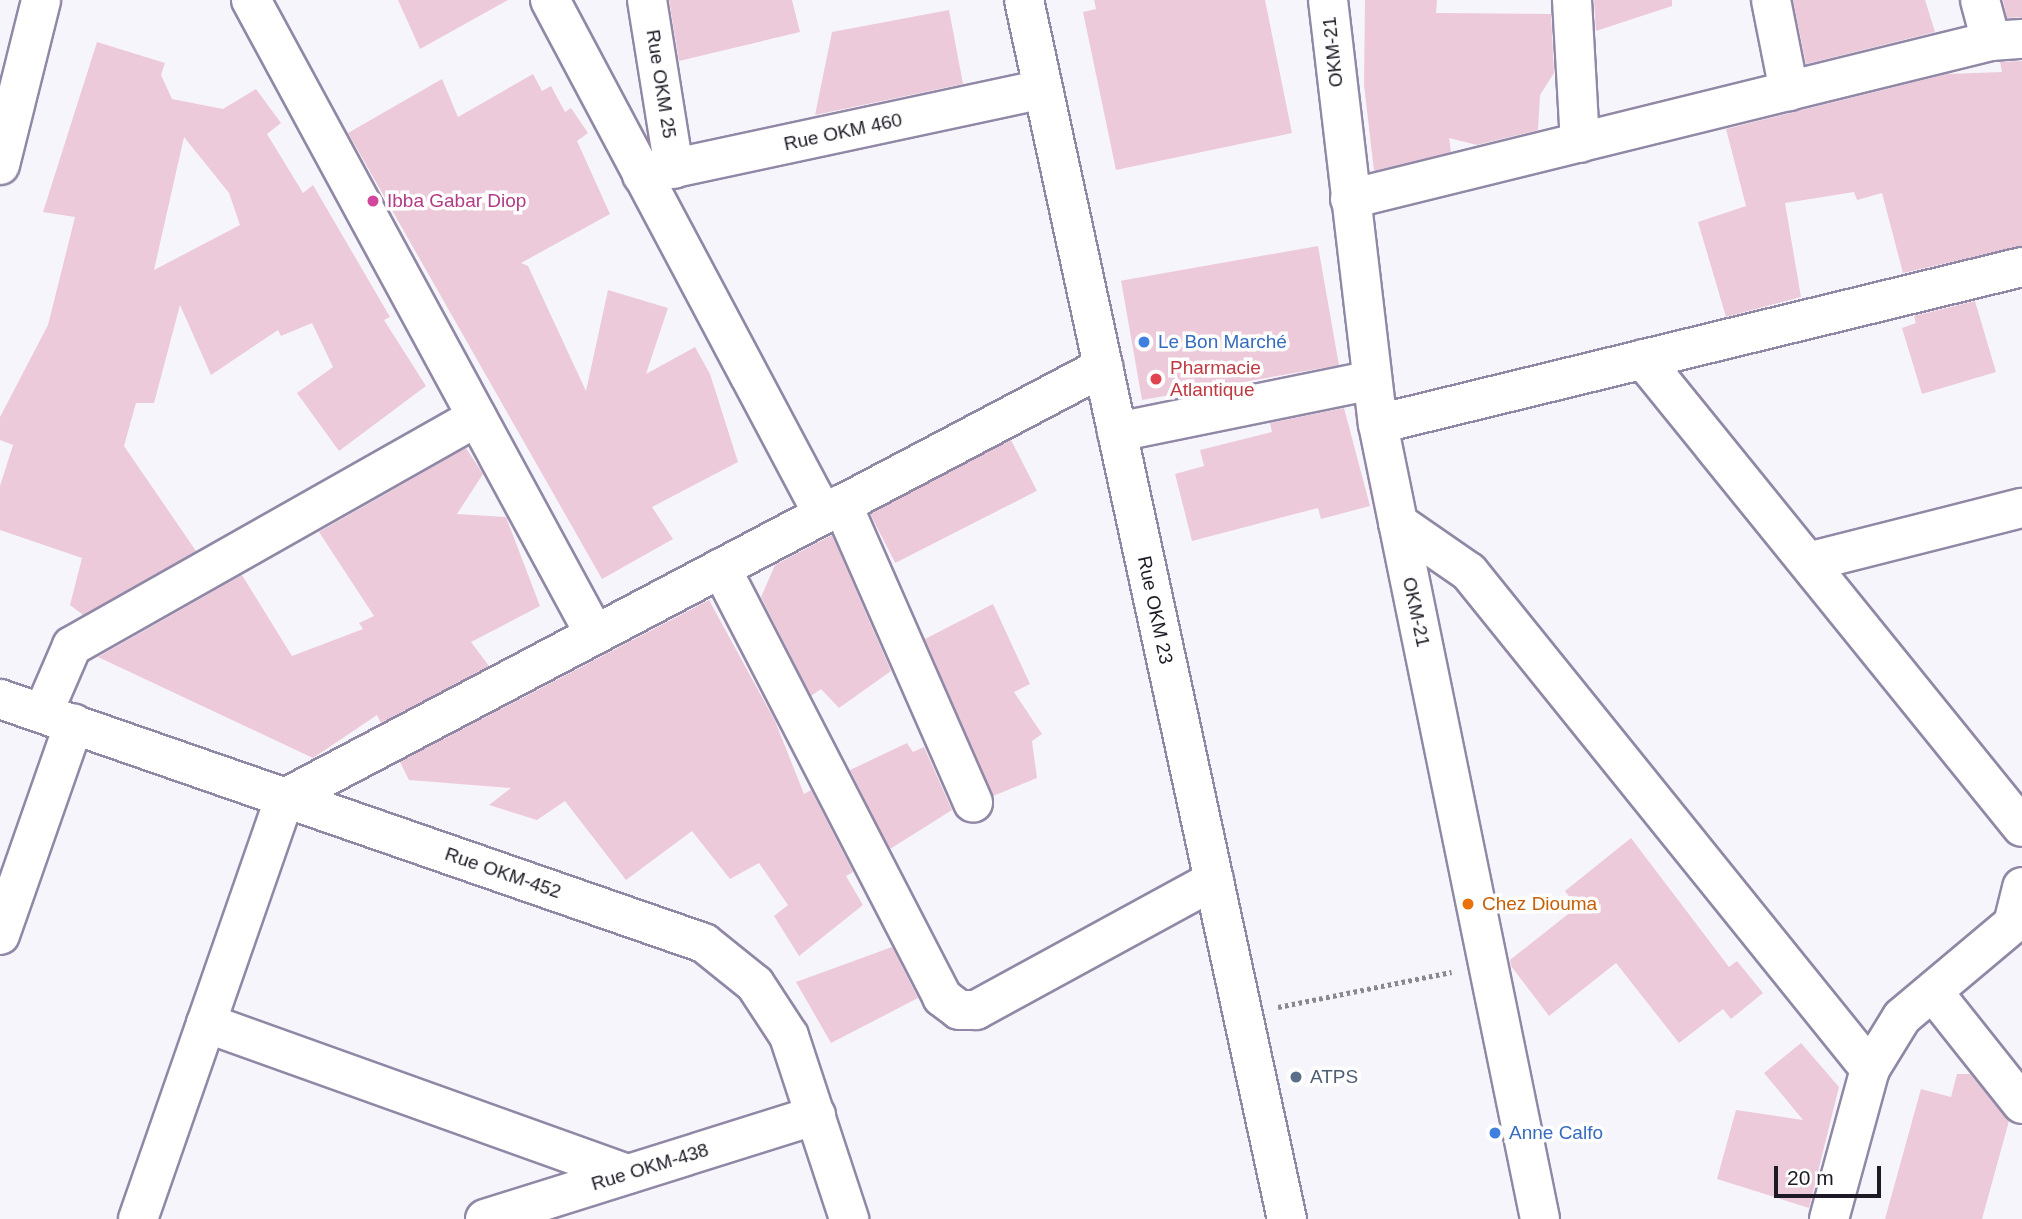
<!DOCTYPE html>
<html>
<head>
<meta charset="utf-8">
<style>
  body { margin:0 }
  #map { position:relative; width:2022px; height:1219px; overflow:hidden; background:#f7f5fc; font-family:Helvetica,sans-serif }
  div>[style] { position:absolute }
  .building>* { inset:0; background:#edcada; transform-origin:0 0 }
  .path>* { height:4.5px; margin-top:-2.25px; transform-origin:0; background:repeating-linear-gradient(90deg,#8b8891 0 3.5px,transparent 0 7px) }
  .roads { filter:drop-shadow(2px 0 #9188a6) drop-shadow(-2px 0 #9188a6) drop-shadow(0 2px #9188a6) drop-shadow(0 -2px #9188a6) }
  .minor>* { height:38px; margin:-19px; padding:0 19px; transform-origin:19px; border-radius:19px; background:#fff }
  .dots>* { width:19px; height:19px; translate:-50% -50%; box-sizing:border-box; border:4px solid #fff; border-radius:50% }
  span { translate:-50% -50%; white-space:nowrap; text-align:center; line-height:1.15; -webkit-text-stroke:7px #fff; paint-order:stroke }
  .street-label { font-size:19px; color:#1d1a25 }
  .hotel-label { font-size:19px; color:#b23c85 }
  .left { translate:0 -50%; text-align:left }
  .shop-label { font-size:19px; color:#366cbe }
  .health-label { font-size:19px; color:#be3a42 }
  .food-label { font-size:19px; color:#c56008 }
  .service-label { font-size:19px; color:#4e5e75 }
  .scale { position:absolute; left:1774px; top:1166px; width:107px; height:32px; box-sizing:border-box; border:4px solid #1d1a25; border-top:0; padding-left:9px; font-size:21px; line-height:24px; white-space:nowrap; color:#1d1a25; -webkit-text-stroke:5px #fff; paint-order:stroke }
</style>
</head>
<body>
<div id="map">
  <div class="building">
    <div style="clip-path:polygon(398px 0,508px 0,420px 49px)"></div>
    <div style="clip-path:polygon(669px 0,792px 0,800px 32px,679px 61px)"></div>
    <div style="clip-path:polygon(1094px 0,1265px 0,1292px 133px,1116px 170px,1083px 12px,1096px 9px)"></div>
    <div style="clip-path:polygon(1365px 0,1437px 0,1436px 13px,1551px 14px,1554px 73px,1540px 95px,1538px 130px,1477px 145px,1449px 138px,1451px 152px,1374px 171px,1364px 85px)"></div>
    <div style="clip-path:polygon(1594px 0,1672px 0,1672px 6px,1596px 31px)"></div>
    <div style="clip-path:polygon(1793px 0,1925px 0,1935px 32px,1806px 64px)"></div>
    <div style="clip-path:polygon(2003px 0,2022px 0,2022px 17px,2007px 18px)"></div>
    <div style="clip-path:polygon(949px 10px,963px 84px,815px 115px,832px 32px)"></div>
    <div style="clip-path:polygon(evenodd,97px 42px,165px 63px,161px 75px,172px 99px,223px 109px,256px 89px,281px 123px,267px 134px,303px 193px,313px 185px,390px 317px,384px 320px,426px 386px,339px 451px,297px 393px,333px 367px,312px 323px,281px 336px,278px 330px,211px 375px,180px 305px,154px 403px,136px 403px,124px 446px,196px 551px,83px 615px,70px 605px,82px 558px,0 530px,0 486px,13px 445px,0 440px,0 417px,48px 325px,75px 217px,43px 212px,97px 42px,184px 137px,229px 193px,240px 225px,154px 270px,184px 137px)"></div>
    <div style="clip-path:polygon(2022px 61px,2022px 246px,1903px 273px,1882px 193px,1857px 200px,1854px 192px,1785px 203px,1801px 297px,1726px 317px,1698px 222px,1746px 206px,1726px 129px,1947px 74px,2002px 72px,2000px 62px)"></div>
    <div style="clip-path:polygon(533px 74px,542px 91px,551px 86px,565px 112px,571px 108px,588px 133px,577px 141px,610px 214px,521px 263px,528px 266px,586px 391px,608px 290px,668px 308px,646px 374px,695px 347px,710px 374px,738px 462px,652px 507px,673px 539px,602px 579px,348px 133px,442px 79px,458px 117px)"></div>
    <div style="left:1318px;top:246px;width:121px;height:200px;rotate:80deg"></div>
    <div style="clip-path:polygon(1975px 301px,1996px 372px,1922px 394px,1902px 328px,1916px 323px,1914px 316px)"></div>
    <div style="clip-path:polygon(1344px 408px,1370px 506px,1321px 519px,1318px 508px,1192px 541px,1175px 474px,1204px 466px,1200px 450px,1272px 432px,1270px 423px)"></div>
    <div style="left:1011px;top:440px;width:57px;height:159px;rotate:63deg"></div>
    <div style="clip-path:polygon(466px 448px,483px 474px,457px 514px,506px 517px,540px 606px,471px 642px,489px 666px,381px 723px,377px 715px,313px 758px,98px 657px,242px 575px,292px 656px,363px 629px,359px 623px,374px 616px,319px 532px)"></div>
    <div style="clip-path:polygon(832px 535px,891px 671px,839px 708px,821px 689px,811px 696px,761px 597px,775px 565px)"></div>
    <div style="clip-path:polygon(709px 600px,775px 721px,804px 794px,811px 790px,853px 872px,846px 876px,863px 905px,799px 956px,774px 916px,788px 905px,759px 863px,730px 879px,692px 831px,626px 880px,565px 801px,537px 820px,489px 805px,511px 788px,409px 780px,400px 762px)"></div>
    <div style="clip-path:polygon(993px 604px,1030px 684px,1014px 692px,1042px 734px,1032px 741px,1037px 778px,993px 796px,925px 639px)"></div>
    <div style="clip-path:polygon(907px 743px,913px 752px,924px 747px,952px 810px,890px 849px,850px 770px)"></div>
    <div style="clip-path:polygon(1631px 838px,1729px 967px,1737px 961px,1763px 993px,1731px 1019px,1723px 1009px,1679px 1043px,1616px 963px,1549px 1016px,1511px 966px,1510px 960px,1577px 907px,1565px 891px)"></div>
    <div style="clip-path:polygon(892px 947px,918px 998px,831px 1043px,796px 982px)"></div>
    <div style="clip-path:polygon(1801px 1043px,1839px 1087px,1809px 1208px,1717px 1179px,1736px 1110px,1803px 1120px,1764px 1073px)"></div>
    <div style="clip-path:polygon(1957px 1074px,1970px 1074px,2009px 1121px,1982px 1219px,1885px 1219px,1921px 1089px,1951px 1097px)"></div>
  </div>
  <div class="path">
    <div style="left:1278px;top:1007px;width:177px;rotate:-11.4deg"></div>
  </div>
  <div class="roads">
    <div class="minor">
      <div style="left:251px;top:0;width:722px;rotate:61.55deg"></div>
      <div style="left:550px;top:0;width:582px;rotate:62.03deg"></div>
      <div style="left:647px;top:0;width:171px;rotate:80.9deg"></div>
      <div style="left:1024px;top:0;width:1247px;rotate:77.83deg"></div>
      <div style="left:1328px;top:0;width:427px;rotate:83.3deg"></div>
      <div style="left:1378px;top:424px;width:811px;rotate:78.48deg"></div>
      <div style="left:1572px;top:0;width:143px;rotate:86.8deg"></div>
      <div style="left:1771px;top:0;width:93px;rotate:78.8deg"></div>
      <div style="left:1980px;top:0;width:42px;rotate:75deg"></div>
      <div style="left:0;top:165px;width:170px;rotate:-76deg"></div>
      <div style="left:642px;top:175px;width:410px;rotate:-12.1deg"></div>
      <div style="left:1350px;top:199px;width:660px;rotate:-13.85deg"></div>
      <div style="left:1991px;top:41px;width:31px;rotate:-4deg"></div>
      <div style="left:1643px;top:359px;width:602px;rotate:51deg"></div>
      <div style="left:1378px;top:424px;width:663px;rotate:-13.7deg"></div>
      <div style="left:1117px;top:432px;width:260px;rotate:-11.5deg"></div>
      <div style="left:842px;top:504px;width:326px;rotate:66.3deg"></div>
      <div style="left:1398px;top:523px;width:86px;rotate:34.6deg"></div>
      <div style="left:1469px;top:572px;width:639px;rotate:51.1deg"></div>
      <div style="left:1808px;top:562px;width:221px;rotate:-14.2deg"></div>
      <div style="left:721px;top:568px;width:483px;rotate:62.7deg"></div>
      <div style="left:942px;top:997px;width:21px;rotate:37deg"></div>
      <div style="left:959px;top:1010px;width:17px"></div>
      <div style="left:976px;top:1010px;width:271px;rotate:-28.6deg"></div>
      <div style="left:0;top:699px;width:745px;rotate:19.12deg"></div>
      <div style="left:704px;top:943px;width:65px;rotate:38.8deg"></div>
      <div style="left:755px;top:984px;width:62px;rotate:56.8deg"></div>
      <div style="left:789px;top:1036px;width:193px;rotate:71.8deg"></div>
      <div style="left:43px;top:713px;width:73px;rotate:-66.6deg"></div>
      <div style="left:72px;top:646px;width:465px;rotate:-29.5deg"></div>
      <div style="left:0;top:935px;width:224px;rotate:-70.7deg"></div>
      <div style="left:1933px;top:992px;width:143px;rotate:51.5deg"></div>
      <div style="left:206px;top:1023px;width:448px;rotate:19.7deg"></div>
      <div style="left:138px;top:1219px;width:446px;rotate:-70.8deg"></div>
      <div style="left:285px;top:798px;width:925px;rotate:-27.78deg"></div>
      <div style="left:485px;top:1219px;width:347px;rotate:-17.4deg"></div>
      <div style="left:1829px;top:1219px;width:156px;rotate:-74.7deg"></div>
      <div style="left:1870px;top:1069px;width:61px;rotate:-58.4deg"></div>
      <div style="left:1902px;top:1017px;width:145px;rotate:-40deg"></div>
      <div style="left:2013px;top:924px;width:38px;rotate:-76deg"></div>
    </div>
  </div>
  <div class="dots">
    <div style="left:373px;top:201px;background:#d1479c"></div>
    <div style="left:1144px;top:342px;background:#3f7fe0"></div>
    <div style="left:1156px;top:379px;background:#e0444e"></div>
    <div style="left:1468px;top:904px;background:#e8710a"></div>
    <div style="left:1296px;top:1077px;background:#5c6f8a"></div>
    <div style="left:1495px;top:1133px;background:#3f7fe0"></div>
  </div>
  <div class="street-label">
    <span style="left:1333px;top:52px;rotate:-96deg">OKM-21</span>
    <span style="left:661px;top:84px;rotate:81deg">Rue OKM 25</span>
    <span style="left:843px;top:132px;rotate:-12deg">Rue OKM 460</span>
    <span style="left:1155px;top:610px;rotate:78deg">Rue OKM 23</span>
    <span style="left:1416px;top:612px;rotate:78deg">OKM-21</span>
    <span style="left:503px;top:873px;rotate:19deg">Rue OKM-452</span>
    <span style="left:650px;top:1167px;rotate:-17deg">Rue OKM-438</span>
  </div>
  <div class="hotel-label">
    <span class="left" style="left:387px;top:201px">Ibba Gabar Diop</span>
  </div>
  <div class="shop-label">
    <span class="left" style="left:1158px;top:342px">Le Bon Marché</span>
    <span class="left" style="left:1509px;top:1133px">Anne Calfo</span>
  </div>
  <div class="health-label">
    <span class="left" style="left:1170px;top:379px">Pharmacie<br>Atlantique</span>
  </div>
  <div class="food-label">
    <span class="left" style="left:1482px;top:904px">Chez Diouma</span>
  </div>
  <div class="service-label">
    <span class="left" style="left:1310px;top:1077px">ATPS</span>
  </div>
  <div class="scale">20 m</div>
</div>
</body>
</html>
